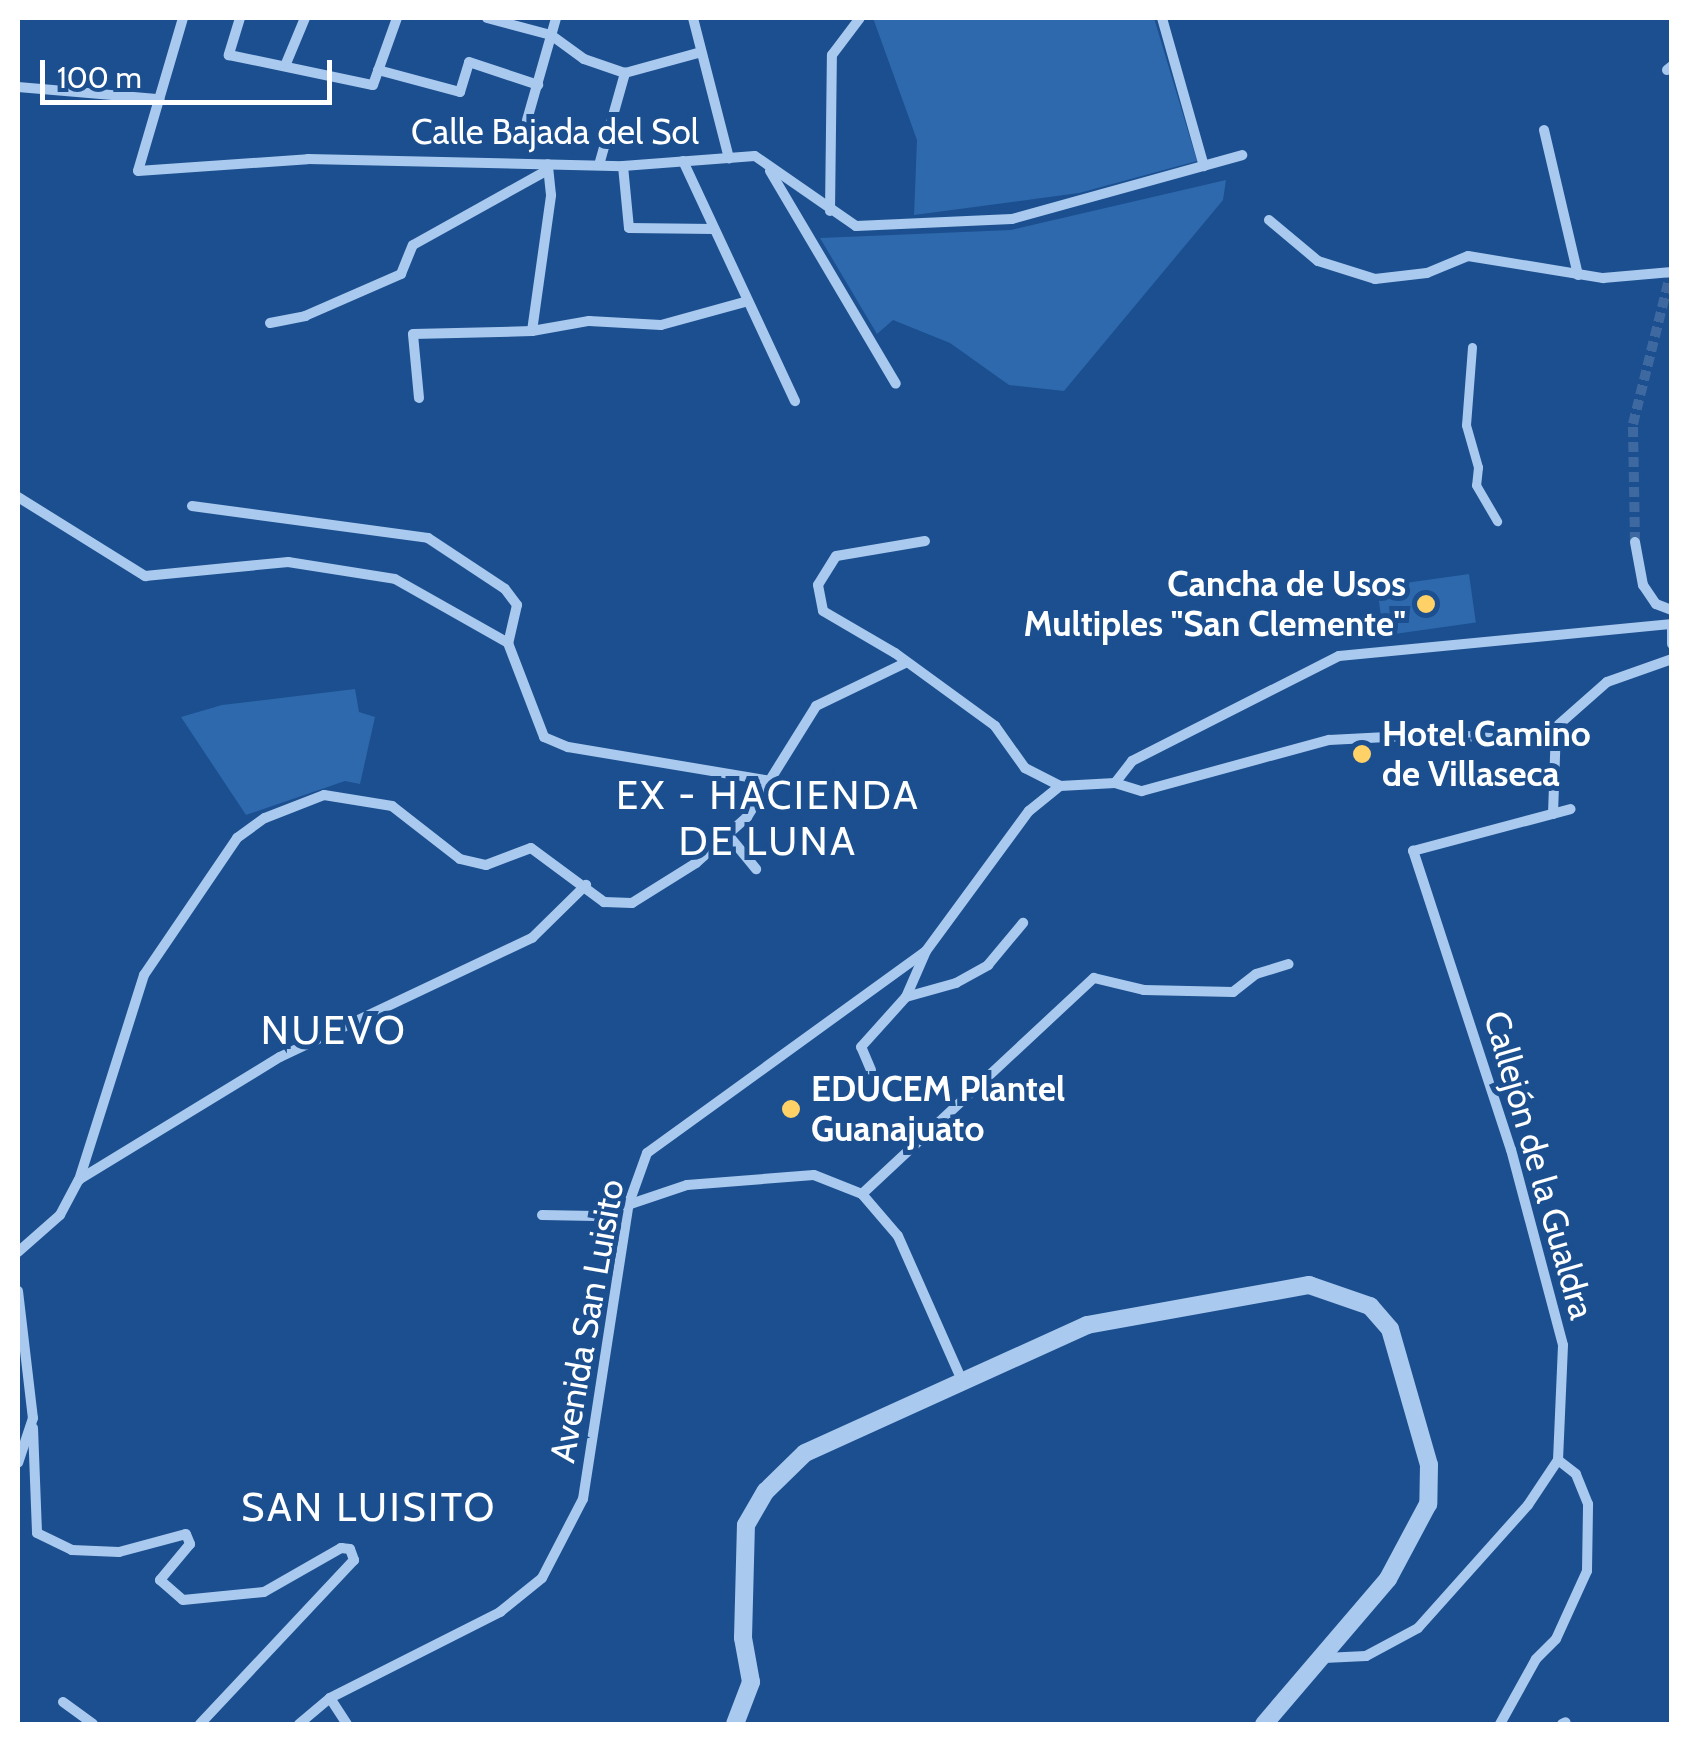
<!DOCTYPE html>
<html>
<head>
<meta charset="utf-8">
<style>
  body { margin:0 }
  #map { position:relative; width:1689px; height:1742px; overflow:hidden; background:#1b4f8f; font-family:Cabin,sans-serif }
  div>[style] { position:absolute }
  .green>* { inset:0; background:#2e69ad; transform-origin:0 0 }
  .minor-tunnel>* { height:10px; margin-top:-5px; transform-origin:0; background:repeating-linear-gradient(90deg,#3d69a0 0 10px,transparent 0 15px) }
  .pedestrian>* { height:9px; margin:-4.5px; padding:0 4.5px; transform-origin:4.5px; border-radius:4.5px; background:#a9c9ee }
  .minor>* { height:10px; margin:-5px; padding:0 5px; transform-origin:5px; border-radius:5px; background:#a9c9ee }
  .tertiary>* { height:18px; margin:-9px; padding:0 9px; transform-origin:9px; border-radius:9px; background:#a9c9ee }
  .dots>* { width:28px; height:28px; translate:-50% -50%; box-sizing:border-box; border:5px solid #1b4f8f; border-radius:50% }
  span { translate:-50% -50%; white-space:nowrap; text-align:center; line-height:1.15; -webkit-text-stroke:10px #1b4f8f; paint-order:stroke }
  .street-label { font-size:35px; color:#fff }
  .poi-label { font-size:35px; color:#fff; font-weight:700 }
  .right { translate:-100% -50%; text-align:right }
  .left { translate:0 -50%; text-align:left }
  .quarter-label { font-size:40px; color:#fff; letter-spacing:2.5px }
  .frame { position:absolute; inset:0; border:20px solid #fff; pointer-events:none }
  .scale { position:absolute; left:40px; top:60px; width:292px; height:45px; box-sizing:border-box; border:5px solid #fff; border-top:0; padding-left:12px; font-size:30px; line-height:35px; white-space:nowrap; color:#fff; -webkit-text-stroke:8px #1b4f8f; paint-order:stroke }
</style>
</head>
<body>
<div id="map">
  <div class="green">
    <div style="clip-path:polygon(873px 18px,1154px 18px,1197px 161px,1079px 193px,914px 215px,917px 140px)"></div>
    <div style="clip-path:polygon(1226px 180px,1223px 200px,1064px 391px,1009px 385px,950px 343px,893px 320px,877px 334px,820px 238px,1011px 230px)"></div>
    <div style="left:1469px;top:574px;width:49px;height:93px;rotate:82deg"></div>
    <div style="clip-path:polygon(355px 689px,359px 712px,375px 717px,360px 784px,345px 781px,246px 815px,181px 717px,222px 705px)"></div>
  </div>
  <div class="minor-tunnel">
    <div style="left:1635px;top:542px;width:118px;rotate:-91deg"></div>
    <div style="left:1633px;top:424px;width:161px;rotate:-76deg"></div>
  </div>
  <div class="pedestrian">
    <div style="left:1472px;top:347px;width:78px;rotate:94.4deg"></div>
    <div style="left:1466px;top:425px;width:44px;rotate:74.1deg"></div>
    <div style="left:1478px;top:467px;width:18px;rotate:96deg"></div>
    <div style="left:1476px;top:485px;width:42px;rotate:59.7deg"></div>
  </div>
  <div class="minor">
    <div style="left:183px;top:18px;width:159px;rotate:106.4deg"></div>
    <div style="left:138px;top:171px;width:170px;rotate:-4deg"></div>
    <div style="left:308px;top:159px;width:315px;rotate:1.3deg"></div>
    <div style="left:623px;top:166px;width:132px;rotate:-4.3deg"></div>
    <div style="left:755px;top:156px;width:123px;rotate:34.7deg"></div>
    <div style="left:856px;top:226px;width:156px;rotate:-2.6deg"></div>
    <div style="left:1012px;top:219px;width:239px;rotate:-15.5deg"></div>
    <div style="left:240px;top:18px;width:39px;rotate:107deg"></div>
    <div style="left:229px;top:55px;width:147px;rotate:11.8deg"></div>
    <div style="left:373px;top:85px;width:71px;rotate:-70.3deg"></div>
    <div style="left:487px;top:18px;width:66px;rotate:14.9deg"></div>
    <div style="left:551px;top:35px;width:41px;rotate:36deg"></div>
    <div style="left:584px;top:59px;width:43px;rotate:18.9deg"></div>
    <div style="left:625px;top:73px;width:76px;rotate:-15.3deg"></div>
    <div style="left:693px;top:18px;width:145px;rotate:75.6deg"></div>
    <div style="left:1162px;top:18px;width:154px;rotate:74.2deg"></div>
    <div style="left:285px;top:66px;width:52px;rotate:-67.4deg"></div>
    <div style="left:378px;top:70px;width:85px;rotate:15deg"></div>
    <div style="left:460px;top:92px;width:31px;rotate:-73deg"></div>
    <div style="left:469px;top:62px;width:73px;rotate:18.4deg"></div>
    <div style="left:1667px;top:70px;width:6px;rotate:-39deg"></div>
    <div style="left:18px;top:87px;width:142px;rotate:4.9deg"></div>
    <div style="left:527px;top:120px;width:106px;rotate:-74.1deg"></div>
    <div style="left:1544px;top:130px;width:149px;rotate:76.8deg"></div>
    <div style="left:683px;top:161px;width:265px;rotate:65deg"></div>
    <div style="left:599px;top:165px;width:96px;rotate:-74.2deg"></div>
    <div style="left:623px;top:166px;width:62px;rotate:84.5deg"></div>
    <div style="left:629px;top:228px;width:85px;rotate:0.7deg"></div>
    <div style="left:770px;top:171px;width:247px;rotate:59.4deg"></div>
    <div style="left:830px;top:211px;width:156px;rotate:-89.3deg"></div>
    <div style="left:832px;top:55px;width:46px;rotate:-52.9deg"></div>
    <div style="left:1269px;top:220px;width:64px;rotate:39.9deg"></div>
    <div style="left:1318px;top:261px;width:60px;rotate:17.5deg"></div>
    <div style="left:1375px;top:279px;width:52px;rotate:-6.6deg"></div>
    <div style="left:1427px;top:273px;width:44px;rotate:-22.5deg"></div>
    <div style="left:1468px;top:256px;width:137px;rotate:9.3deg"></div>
    <div style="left:1603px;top:278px;width:69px;rotate:-5deg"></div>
    <div style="left:270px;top:323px;width:36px;rotate:-11deg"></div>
    <div style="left:305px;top:316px;width:105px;rotate:-23.6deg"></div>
    <div style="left:401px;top:274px;width:31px;rotate:-68deg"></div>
    <div style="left:413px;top:245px;width:154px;rotate:-29.1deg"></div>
    <div style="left:532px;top:331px;width:137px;rotate:-82deg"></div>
    <div style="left:551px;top:195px;width:31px;rotate:-96deg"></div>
    <div style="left:419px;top:398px;width:64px;rotate:-95.4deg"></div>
    <div style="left:413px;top:334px;width:119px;rotate:-1.4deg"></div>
    <div style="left:532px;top:331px;width:58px;rotate:-10deg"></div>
    <div style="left:589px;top:321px;width:72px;rotate:3.2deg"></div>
    <div style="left:661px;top:325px;width:90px;rotate:-15.4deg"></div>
    <div style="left:18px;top:497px;width:150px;rotate:31.9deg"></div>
    <div style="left:145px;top:576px;width:144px;rotate:-5.6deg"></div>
    <div style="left:288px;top:562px;width:108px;rotate:9deg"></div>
    <div style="left:395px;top:579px;width:130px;rotate:29.5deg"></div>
    <div style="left:508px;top:643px;width:101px;rotate:69deg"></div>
    <div style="left:544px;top:737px;width:26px;rotate:23deg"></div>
    <div style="left:568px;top:747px;width:201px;rotate:9.5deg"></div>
    <div style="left:192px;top:506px;width:238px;rotate:7.7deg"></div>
    <div style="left:428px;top:538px;width:92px;rotate:33.5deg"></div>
    <div style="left:505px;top:589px;width:20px;rotate:53deg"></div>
    <div style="left:517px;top:605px;width:39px;rotate:103deg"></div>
    <div style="left:925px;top:541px;width:90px;rotate:170.4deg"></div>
    <div style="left:836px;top:556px;width:34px;rotate:122deg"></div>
    <div style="left:818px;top:585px;width:26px;rotate:79deg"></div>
    <div style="left:823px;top:611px;width:83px;rotate:30.3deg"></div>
    <div style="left:895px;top:653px;width:124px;rotate:36.1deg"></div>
    <div style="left:995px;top:726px;width:52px;rotate:54.5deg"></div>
    <div style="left:1025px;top:768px;width:39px;rotate:27deg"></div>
    <div style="left:1060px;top:786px;width:55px;rotate:-3.1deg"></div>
    <div style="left:1115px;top:783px;width:28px;rotate:17deg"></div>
    <div style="left:1142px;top:791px;width:194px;rotate:-15.3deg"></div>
    <div style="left:1329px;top:740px;width:116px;rotate:-3deg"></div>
    <div style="left:1445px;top:734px;width:67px;rotate:5.1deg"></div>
    <div style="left:1512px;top:740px;width:46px;rotate:-16.5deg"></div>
    <div style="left:1556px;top:727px;width:68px;rotate:-41.4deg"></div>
    <div style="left:1607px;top:682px;width:69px;rotate:-19.5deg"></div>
    <div style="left:1635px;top:542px;width:44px;rotate:79.5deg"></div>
    <div style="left:1643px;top:585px;width:23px;rotate:56deg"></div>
    <div style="left:1656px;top:604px;width:17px;rotate:21deg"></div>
    <div style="left:1672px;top:628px;width:16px;rotate:90deg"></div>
    <div style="left:1115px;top:783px;width:28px;rotate:-52deg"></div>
    <div style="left:1132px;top:761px;width:232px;rotate:-26.9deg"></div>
    <div style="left:1339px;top:656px;width:335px;rotate:-5.5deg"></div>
    <div style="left:1553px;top:814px;width:87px;rotate:-88deg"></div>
    <div style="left:729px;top:836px;width:43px;rotate:50.7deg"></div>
    <div style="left:906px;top:997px;width:52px;rotate:-15.6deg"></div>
    <div style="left:956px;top:983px;width:37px;rotate:-29deg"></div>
    <div style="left:988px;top:965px;width:55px;rotate:-50.2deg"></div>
    <div style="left:871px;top:1070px;width:25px;rotate:-113deg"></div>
    <div style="left:861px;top:1047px;width:67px;rotate:-48deg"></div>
    <div style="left:906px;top:997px;width:50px;rotate:-66.5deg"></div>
    <div style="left:80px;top:1179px;width:234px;rotate:-31.4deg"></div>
    <div style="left:280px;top:1057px;width:279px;rotate:-25.3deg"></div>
    <div style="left:532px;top:938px;width:76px;rotate:-44.5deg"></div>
    <div style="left:862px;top:1194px;width:317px;rotate:-43deg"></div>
    <div style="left:1094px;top:978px;width:51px;rotate:13.5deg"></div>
    <div style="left:1144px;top:990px;width:89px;rotate:1.3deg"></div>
    <div style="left:1233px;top:992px;width:29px;rotate:-38deg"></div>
    <div style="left:1256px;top:974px;width:34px;rotate:-17deg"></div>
    <div style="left:542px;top:1215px;width:53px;rotate:1.1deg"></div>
    <div style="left:595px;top:1216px;width:97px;rotate:-18.6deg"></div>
    <div style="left:687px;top:1185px;width:127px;rotate:-4.5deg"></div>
    <div style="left:814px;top:1175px;width:52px;rotate:21.6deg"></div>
    <div style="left:862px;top:1194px;width:55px;rotate:49.4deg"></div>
    <div style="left:898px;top:1236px;width:161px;rotate:66.1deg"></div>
    <div style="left:18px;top:1252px;width:56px;rotate:-41.4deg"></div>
    <div style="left:60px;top:1215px;width:40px;rotate:-62deg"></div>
    <div style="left:79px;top:1180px;width:215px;rotate:-72.4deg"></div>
    <div style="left:144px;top:975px;width:166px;rotate:-55.8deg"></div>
    <div style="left:237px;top:838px;width:34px;rotate:-36deg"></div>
    <div style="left:265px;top:818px;width:63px;rotate:-21.3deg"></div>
    <div style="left:324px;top:795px;width:69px;rotate:9.2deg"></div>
    <div style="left:392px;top:806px;width:86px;rotate:37.9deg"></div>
    <div style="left:460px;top:859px;width:27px;rotate:13deg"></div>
    <div style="left:486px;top:865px;width:48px;rotate:-20.7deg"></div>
    <div style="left:531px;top:848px;width:91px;rotate:36.5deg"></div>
    <div style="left:604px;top:902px;width:28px;rotate:2deg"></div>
    <div style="left:632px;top:903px;width:75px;rotate:-32deg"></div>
    <div style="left:696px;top:863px;width:69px;rotate:-42deg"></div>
    <div style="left:747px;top:817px;width:131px;rotate:-58.1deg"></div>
    <div style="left:816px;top:706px;width:99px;rotate:-25.8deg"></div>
    <div style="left:18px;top:1291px;width:128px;rotate:83.3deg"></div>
    <div style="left:33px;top:1418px;width:47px;rotate:108.4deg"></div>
    <div style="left:33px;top:1428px;width:105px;rotate:87.8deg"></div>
    <div style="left:37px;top:1533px;width:39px;rotate:26deg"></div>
    <div style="left:72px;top:1550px;width:47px;rotate:2.4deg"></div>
    <div style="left:119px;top:1552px;width:69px;rotate:-15deg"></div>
    <div style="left:186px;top:1534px;width:11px;rotate:68deg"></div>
    <div style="left:190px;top:1544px;width:47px;rotate:129.8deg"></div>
    <div style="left:160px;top:1580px;width:30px;rotate:41deg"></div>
    <div style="left:183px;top:1600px;width:81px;rotate:-5.6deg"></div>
    <div style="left:264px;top:1592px;width:89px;rotate:-29.7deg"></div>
    <div style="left:341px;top:1548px;width:9px;rotate:6deg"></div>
    <div style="left:350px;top:1549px;width:12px;rotate:70deg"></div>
    <div style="left:354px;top:1560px;width:225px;rotate:133.2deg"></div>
    <div style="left:1324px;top:1658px;width:42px;rotate:-2.7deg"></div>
    <div style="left:1366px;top:1656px;width:59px;rotate:-28.3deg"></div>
    <div style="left:1418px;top:1628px;width:165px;rotate:-48.2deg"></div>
    <div style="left:1528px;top:1505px;width:54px;rotate:-56.3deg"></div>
    <div style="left:1558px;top:1460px;width:115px;rotate:-87.5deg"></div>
    <div style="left:1563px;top:1345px;width:202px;rotate:-104.9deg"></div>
    <div style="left:1511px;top:1150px;width:315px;rotate:-108.1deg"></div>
    <div style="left:1413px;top:851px;width:163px;rotate:-14.9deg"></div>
    <div style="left:330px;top:1698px;width:31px;rotate:57deg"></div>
    <div style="left:63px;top:1702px;width:37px;rotate:36deg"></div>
    <div style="left:299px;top:1724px;width:40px;rotate:-40deg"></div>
    <div style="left:330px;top:1698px;width:191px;rotate:-26.8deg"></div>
    <div style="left:500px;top:1612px;width:54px;rotate:-39deg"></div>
    <div style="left:542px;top:1578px;width:89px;rotate:-62.6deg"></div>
    <div style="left:583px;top:1499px;width:300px;rotate:-81.2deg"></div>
    <div style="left:629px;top:1203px;width:53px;rotate:-70.2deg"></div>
    <div style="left:647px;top:1153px;width:344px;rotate:-35.9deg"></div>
    <div style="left:926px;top:951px;width:174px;rotate:-53.7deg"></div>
    <div style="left:1029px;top:811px;width:40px;rotate:-39deg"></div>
    <div style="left:1500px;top:1724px;width:74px;rotate:-61deg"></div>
    <div style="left:1536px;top:1659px;width:28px;rotate:-45deg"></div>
    <div style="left:1556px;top:1639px;width:75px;rotate:-65.5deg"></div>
    <div style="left:1587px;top:1571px;width:67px;rotate:-89.1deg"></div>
    <div style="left:1588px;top:1504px;width:32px;rotate:-112deg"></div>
    <div style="left:1576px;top:1474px;width:23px;rotate:-142deg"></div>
    <div style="left:1562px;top:1724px;width:4px;rotate:-27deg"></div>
  </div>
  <div class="tertiary">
    <div style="left:735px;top:1724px;width:45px;rotate:-69.1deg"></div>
    <div style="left:751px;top:1682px;width:45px;rotate:-100.3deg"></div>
    <div style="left:743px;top:1638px;width:113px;rotate:-88.5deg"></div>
    <div style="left:746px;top:1525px;width:39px;rotate:-60deg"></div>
    <div style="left:766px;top:1491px;width:54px;rotate:-44.3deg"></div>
    <div style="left:805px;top:1453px;width:310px;rotate:-24.4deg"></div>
    <div style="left:1087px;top:1325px;width:226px;rotate:-10.2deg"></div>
    <div style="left:1309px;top:1285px;width:65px;rotate:19deg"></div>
    <div style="left:1370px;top:1306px;width:30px;rotate:49deg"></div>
    <div style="left:1390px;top:1329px;width:141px;rotate:74deg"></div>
    <div style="left:1429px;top:1465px;width:39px;rotate:91deg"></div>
    <div style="left:1428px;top:1504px;width:85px;rotate:118.1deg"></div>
    <div style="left:1388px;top:1579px;width:191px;rotate:130.5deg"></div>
  </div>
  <div class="dots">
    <div style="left:1426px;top:604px;background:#ffd166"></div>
    <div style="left:1362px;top:754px;background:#ffd166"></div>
    <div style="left:791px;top:1109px;background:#ffd166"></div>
  </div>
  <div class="street-label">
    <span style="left:555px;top:132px">Calle Bajada del Sol</span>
    <span style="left:1539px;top:1165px;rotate:74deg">Callejón de la Gualdra</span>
    <span style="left:587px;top:1321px;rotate:-80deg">Avenida San Luisito</span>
  </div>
  <div class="poi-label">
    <span class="right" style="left:1406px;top:604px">Cancha de Usos<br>Multiples "San Clemente"</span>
    <span class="left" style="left:1382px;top:754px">Hotel Camino<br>de Villaseca</span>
    <span class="left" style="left:811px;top:1109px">EDUCEM Plantel<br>Guanajuato</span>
  </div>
  <div class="quarter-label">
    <span style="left:768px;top:818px">EX - HACIENDA<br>DE LUNA</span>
    <span style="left:334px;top:1030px">NUEVO</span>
    <span style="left:369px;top:1507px">SAN LUISITO</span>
  </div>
  <div class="frame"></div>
  <div class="scale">100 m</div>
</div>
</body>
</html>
